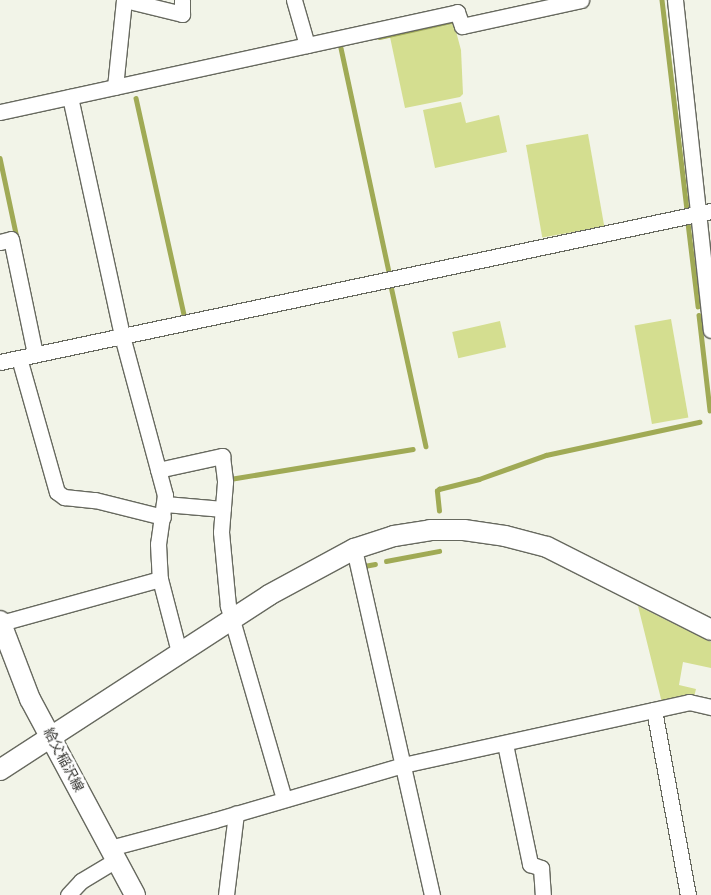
<!DOCTYPE html>
<html>
<head>
<meta charset="utf-8">
<style>
  body { margin:0 }
  #map { position:relative; width:711px; height:895px; overflow:hidden; background:#f2f4e8; font-family:Karla,"Noto Sans JP",sans-serif }
  div>[style] { position:absolute }
  .green>* { inset:0; background:#d4de90; transform-origin:0 0 }
  .stream>* { height:4.5px; margin:-2.25px; padding:0 2.25px; transform-origin:2.25px; border-radius:2.25px; background:#a0aa55 }
  .roads { filter:drop-shadow(1px 0 #67695f) drop-shadow(-1px 0 #67695f) drop-shadow(0 1px #67695f) drop-shadow(0 -1px #67695f) }
  .street>* { height:15px; margin:-7.5px; padding:0 7.5px; transform-origin:7.5px; border-radius:7.5px; background:#fff }
  .secondary>* { height:20px; margin:-10px; padding:0 10px; transform-origin:10px; border-radius:10px; background:#fff }
  span { translate:-50% -50%; white-space:nowrap; text-align:center; line-height:1.15; -webkit-text-stroke:5px #fff; paint-order:stroke }
  .street-label { font-size:14px; color:#33332f }
</style>
</head>
<body>
<div id="map">
  <div class="green">
    <div style="clip-path:polygon(454px 24px,461px 50px,463px 94px,460px 97px,405px 108px,390px 37px)"></div>
    <div style="clip-path:polygon(461px 102px,466px 123px,499px 115px,507px 152px,435px 168px,423px 110px)"></div>
    <div style="left:588px;top:134px;width:94px;height:63px;rotate:80deg"></div>
    <div style="left:671px;top:319px;width:100px;height:37px;rotate:80deg"></div>
    <div style="left:500px;top:321px;width:27px;height:49px;rotate:77deg"></div>
    <div style="clip-path:polygon(638px 606px,711px 642px,711px 668px,683px 662px,679px 685px,696px 689px,694px 697px,662px 703px)"></div>
  </div>
  <div class="stream">
    <div style="left:662px;top:0;width:210px;rotate:83.2deg"></div>
    <div style="left:379px;top:37px;width:75px;rotate:-12.4deg"></div>
    <div style="left:341px;top:48px;width:229px;rotate:77.9deg"></div>
    <div style="left:136px;top:98px;width:221px;rotate:77.5deg"></div>
    <div style="left:0;top:158px;width:82px;rotate:78deg"></div>
    <div style="left:688px;top:223px;width:84px;rotate:83.1deg"></div>
    <div style="left:391px;top:286px;width:164px;rotate:77.7deg"></div>
    <div style="left:699px;top:315px;width:96px;rotate:83.4deg"></div>
    <div style="left:230px;top:479px;width:185px;rotate:-9.3deg"></div>
    <div style="left:439px;top:511px;width:20px;rotate:-96deg"></div>
    <div style="left:437px;top:491px;width:3px;rotate:-45deg"></div>
    <div style="left:439px;top:489px;width:41px;rotate:-14deg"></div>
    <div style="left:479px;top:479px;width:71px;rotate:-19.7deg"></div>
    <div style="left:546px;top:455px;width:157px;rotate:-12.2deg"></div>
    <div style="left:386px;top:561px;width:54px;rotate:-10.7deg"></div>
    <div style="left:365px;top:570px;width:4px;rotate:-104deg"></div>
    <div style="left:364px;top:566px;width:11px;rotate:-10deg"></div>
  </div>
  <div class="roads">
    <div class="street">
      <div style="left:125px;top:0;width:59px;rotate:13.8deg"></div>
      <div style="left:182px;top:14px;width:14px;rotate:-90deg"></div>
      <div style="left:294px;top:0;width:47px;rotate:73.9deg"></div>
      <div style="left:675px;top:0;width:332px;rotate:83.8deg"></div>
      <div style="left:115px;top:87px;width:87px;rotate:-84.1deg"></div>
      <div style="left:70px;top:97px;width:245px;rotate:77.7deg"></div>
      <div style="left:122px;top:336px;width:165px;rotate:74.9deg"></div>
      <div style="left:165px;top:495px;width:49px;rotate:98.1deg"></div>
      <div style="left:158px;top:544px;width:35px;rotate:87deg"></div>
      <div style="left:160px;top:579px;width:75px;rotate:75.4deg"></div>
      <div style="left:0;top:112px;width:468px;rotate:-12.3deg"></div>
      <div style="left:457px;top:12px;width:15px;rotate:70deg"></div>
      <div style="left:462px;top:26px;width:122px;rotate:-12.3deg"></div>
      <div style="left:0;top:242px;width:11px;rotate:-15deg"></div>
      <div style="left:11px;top:239px;width:117px;rotate:78.2deg"></div>
      <div style="left:19px;top:358px;width:139px;rotate:74.2deg"></div>
      <div style="left:57px;top:492px;width:9px;rotate:36deg"></div>
      <div style="left:64px;top:497px;width:31px;rotate:6deg"></div>
      <div style="left:95px;top:500px;width:70px;rotate:14deg"></div>
      <div style="left:0;top:362px;width:727px;rotate:-11.99deg"></div>
      <div style="left:158px;top:470px;width:66px;rotate:-12.3deg"></div>
      <div style="left:222px;top:456px;width:26px;rotate:83deg"></div>
      <div style="left:225px;top:482px;width:50px;rotate:94.6deg"></div>
      <div style="left:221px;top:532px;width:74px;rotate:84.6deg"></div>
      <div style="left:228px;top:606px;width:201px;rotate:73.8deg"></div>
      <div style="left:165px;top:504px;width:58px;rotate:4.9deg"></div>
      <div style="left:354px;top:549px;width:355px;rotate:77.3deg"></div>
      <div style="left:1px;top:623px;width:165px;rotate:-15.5deg"></div>
      <div style="left:654px;top:710px;width:188px;rotate:79.6deg"></div>
      <div style="left:505px;top:744px;width:123px;rotate:78.2deg"></div>
      <div style="left:530px;top:864px;width:12px;rotate:20deg"></div>
      <div style="left:541px;top:868px;width:27px;rotate:86deg"></div>
      <div style="left:110px;top:848px;width:109px;rotate:-14.9deg"></div>
      <div style="left:215px;top:820px;width:196px;rotate:-16.3deg"></div>
      <div style="left:403px;top:765px;width:293px;rotate:-12.4deg"></div>
      <div style="left:689px;top:702px;width:23px;rotate:13deg"></div>
      <div style="left:68px;top:895px;width:19px;rotate:-47deg"></div>
      <div style="left:81px;top:881px;width:41px;rotate:-31deg"></div>
      <div style="left:226px;top:895px;width:82px;rotate:-83deg"></div>
    </div>
    <div class="secondary">
      <div style="left:0;top:621px;width:84px;rotate:69deg"></div>
      <div style="left:30px;top:699px;width:222px;rotate:61.8deg"></div>
      <div style="left:0;top:770px;width:321px;rotate:-33deg"></div>
      <div style="left:269px;top:595px;width:97px;rotate:-28.4deg"></div>
      <div style="left:354px;top:549px;width:42px;rotate:-18deg"></div>
      <div style="left:394px;top:536px;width:36px;rotate:-9deg"></div>
      <div style="left:430px;top:530px;width:34px"></div>
      <div style="left:464px;top:530px;width:41px;rotate:8.3deg"></div>
      <div style="left:505px;top:536px;width:43px;rotate:14.7deg"></div>
      <div style="left:547px;top:547px;width:184px;rotate:26.8deg"></div>
    </div>
  </div>
  <div class="street-label">
    <span style="left:63px;top:760px;rotate:62deg">給父稲沢線</span>
  </div>
</div>
</body>
</html>
